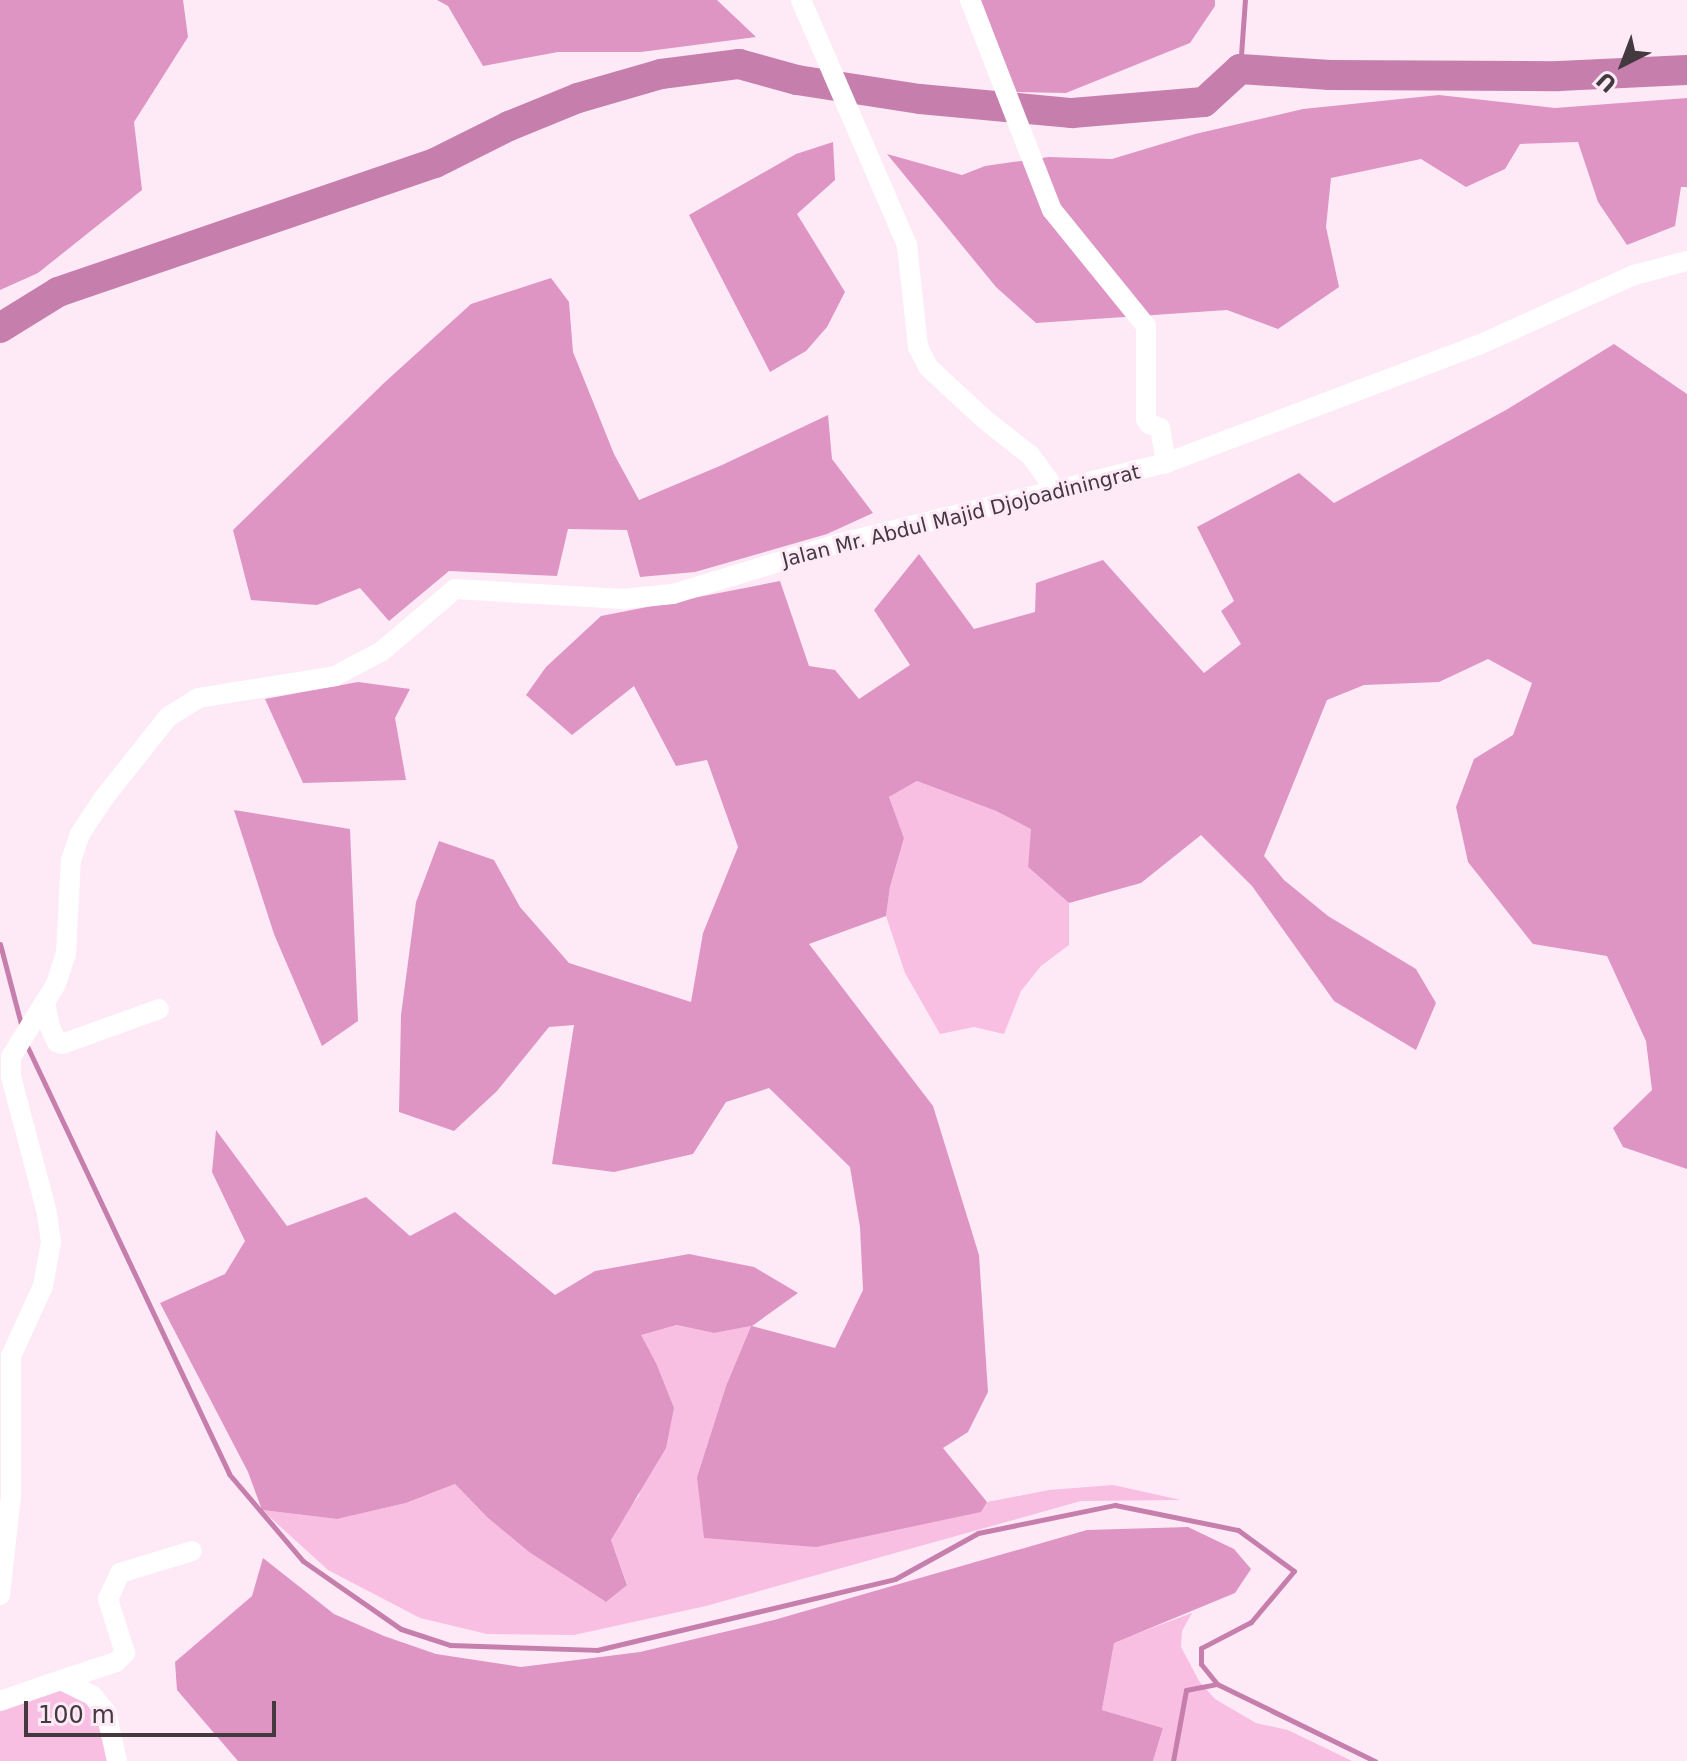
<!DOCTYPE html>
<html>
<head>
<meta charset="utf-8">
<style>
  body { margin:0 }
  #map { position:relative; width:1687px; height:1761px; overflow:hidden; background:#feeaf6; font-family:"DejaVu Sans",sans-serif }
  div>[style] { position:absolute }
  .green>* { inset:0; background:#f8bfe3 }
  .forest>* { inset:0; background:#de95c4 }
  .stream>* { height:5px; margin:-2.5px; padding:0 2.5px; transform-origin:2.5px; border-radius:2.5px; background:#c67fad }
  .river>* { height:30px; margin:-15px; padding:0 15px; transform-origin:15px; border-radius:15px; background:#c67fad }
  .minor>* { height:20px; margin:-10px; padding:0 10px; transform-origin:10px; border-radius:10px; background:#fff }
  span { translate:-50% -50%; white-space:nowrap; text-align:center; line-height:1.15; -webkit-text-stroke:6px #feeaf6; paint-order:stroke }
  .street-label { font-size:20px; color:#43393f }
  .north { position:absolute; left:1583px; top:24px; width:80px; height:80px; -webkit-text-stroke:6px #feeaf6; paint-order:stroke; rotate:222deg; font-size:22px; font-weight:700; line-height:32px; text-align:center; color:#43393f }
  .north::after { content:''; display:block; margin:auto; width:28px; height:36px; background:#43393f; clip-path:polygon(50% 0,100% 100%,50% 72%,0 100%) }
  .scale { position:absolute; left:24px; top:1701px; width:252px; height:36px; box-sizing:border-box; border:4px solid #43393f; border-top:0; padding-left:10px; font-size:24px; line-height:28px; white-space:nowrap; color:#43393f; -webkit-text-stroke:6px #feeaf6; paint-order:stroke }
</style>
</head>
<body>
<div id="map">
  <div class="green">
    <div style="clip-path:polygon(917px 781px,996px 811px,1032px 829px,1028px 867px,1069px 903px,1069px 945px,1041px 966px,1021px 991px,1004px 1034px,974px 1027px,940px 1034px,905px 973px,886px 916px,890px 887px,904px 838px,889px 797px)"></div>
    <div style="clip-path:polygon(678px 1325px,714px 1333px,751px 1326px,726px 1386px,697px 1477px,980px 1512px,987px 1502px,1049px 1490px,1113px 1485px,1181px 1500px,1081px 1501px,706px 1606px,574px 1635px,487px 1634px,420px 1618px,328px 1570px,262px 1510px,337px 1519px,406px 1503px,455px 1484px,488px 1518px,529px 1552px,606px 1602px,627px 1584px,611px 1540px,622px 1516px,639px 1496px,656px 1363px,640px 1335px)"></div>
    <div style="clip-path:polygon(1192px 1613px,1182px 1631px,1181px 1647px,1199px 1681px,1215px 1699px,1256px 1723px,1288px 1730px,1352px 1761px,1153px 1761px,1163px 1728px,1102px 1710px,1114px 1642px)"></div>
    <div style="clip-path:polygon(66px 1687px,98px 1712px,110px 1761px,0 1761px,0 1709px)"></div>
  </div>
  <div class="forest">
    <div style="clip-path:polygon(0 0,183px 0,188px 37px,134px 122px,142px 190px,38px 273px,0 290px)"></div>
    <div style="clip-path:polygon(437px 0,717px 0,756px 37px,641px 52px,558px 52px,483px 66px,448px 6px)"></div>
    <div style="clip-path:polygon(981px 0,1215px 0,1215px 6px,1190px 43px,1066px 93px,1016px 92px)"></div>
    <div style="clip-path:polygon(1439px 95px,1555px 108px,1687px 98px,1687px 187px,1681px 187px,1675px 226px,1627px 245px,1598px 202px,1578px 142px,1520px 144px,1505px 169px,1466px 187px,1421px 159px,1331px 178px,1326px 227px,1339px 287px,1278px 329px,1227px 310px,1036px 323px,996px 287px,887px 154px,962px 175px,985px 166px,1049px 157px,1112px 159px,1195px 134px,1303px 109px)"></div>
    <div style="clip-path:polygon(833px 142px,835px 180px,797px 214px,845px 292px,827px 327px,806px 351px,770px 372px,689px 215px,796px 154px)"></div>
    <div style="clip-path:polygon(551px 278px,569px 302px,573px 352px,614px 454px,639px 500px,722px 465px,828px 415px,832px 459px,873px 513px,827px 534px,695px 572px,640px 577px,627px 530px,568px 529px,557px 576px,449px 571px,389px 621px,360px 588px,317px 605px,251px 600px,233px 530px,384px 383px,471px 304px)"></div>
    <div style="clip-path:polygon(1614px 344px,1687px 394px,1687px 1169px,1623px 1147px,1613px 1128px,1652px 1090px,1646px 1041px,1607px 956px,1533px 944px,1468px 862px,1456px 807px,1474px 759px,1513px 735px,1532px 683px,1488px 659px,1439px 682px,1364px 685px,1327px 700px,1264px 856px,1284px 880px,1328px 916px,1416px 969px,1436px 1003px,1416px 1050px,1334px 1001px,1252px 886px,1201px 835px,1141px 883px,1069px 903px,1028px 867px,1031px 829px,996px 811px,917px 781px,889px 797px,904px 838px,890px 887px,886px 916px,809px 944px,933px 1106px,979px 1255px,988px 1392px,968px 1432px,943px 1448px,987px 1502px,981px 1512px,816px 1547px,704px 1538px,697px 1477px,726px 1386px,751px 1326px,714px 1333px,677px 1325px,641px 1335px,656px 1363px,674px 1408px,666px 1448px,611px 1540px,627px 1585px,606px 1602px,529px 1552px,488px 1518px,455px 1484px,406px 1503px,337px 1519px,262px 1510px,248px 1472px,160px 1303px,225px 1274px,245px 1241px,212px 1172px,216px 1130px,287px 1226px,366px 1197px,410px 1236px,455px 1212px,555px 1295px,595px 1271px,689px 1254px,754px 1267px,798px 1293px,752px 1326px,835px 1348px,863px 1290px,860px 1227px,850px 1167px,769px 1088px,726px 1102px,693px 1154px,614px 1172px,552px 1164px,574px 1025px,549px 1027px,497px 1091px,454px 1131px,399px 1112px,401px 1015px,416px 902px,439px 841px,494px 860px,520px 907px,569px 963px,691px 1002px,703px 933px,738px 847px,707px 760px,676px 766px,634px 686px,572px 735px,526px 695px,546px 667px,601px 616px,780px 581px,809px 666px,835px 670px,859px 699px,910px 665px,874px 610px,919px 554px,974px 629px,1035px 612px,1036px 583px,1103px 560px,1204px 673px,1241px 644px,1221px 611px,1234px 601px,1197px 527px,1299px 473px,1334px 503px,1506px 410px)"></div>
    <div style="clip-path:polygon(358px 682px,410px 689px,395px 718px,406px 780px,303px 783px,265px 699px)"></div>
    <div style="clip-path:polygon(234px 810px,350px 829px,358px 1021px,322px 1046px,274px 934px)"></div>
    <div style="clip-path:polygon(1188px 1527px,1234px 1549px,1251px 1569px,1235px 1593px,1114px 1643px,1102px 1710px,1163px 1728px,1153px 1761px,238px 1761px,177px 1690px,175px 1662px,252px 1596px,263px 1558px,334px 1614px,384px 1636px,436px 1654px,521px 1667px,640px 1652px,774px 1620px,1087px 1530px)"></div>
  </div>
  <div class="stream">
    <div style="left:1240px;top:69px;width:69px;rotate:-85.9deg"></div>
    <div style="left:0;top:944px;width:87px;rotate:75.3deg"></div>
    <div style="left:27px;top:1046px;width:473px;rotate:64.7deg"></div>
    <div style="left:229px;top:1474px;width:114px;rotate:49.6deg"></div>
    <div style="left:303px;top:1561px;width:119px;rotate:34.8deg"></div>
    <div style="left:401px;top:1629px;width:52px;rotate:18.1deg"></div>
    <div style="left:450px;top:1645px;width:147px;rotate:1.9deg"></div>
    <div style="left:597px;top:1650px;width:306px;rotate:-13.4deg"></div>
    <div style="left:895px;top:1579px;width:95px;rotate:-29deg"></div>
    <div style="left:978px;top:1533px;width:140px;rotate:-11.6deg"></div>
    <div style="left:1115px;top:1505px;width:126px;rotate:11.5deg"></div>
    <div style="left:1238px;top:1530px;width:69px;rotate:36.2deg"></div>
    <div style="left:1294px;top:1571px;width:67px;rotate:130.1deg"></div>
    <div style="left:1251px;top:1622px;width:56px;rotate:152.5deg"></div>
    <div style="left:1201px;top:1648px;width:16px;rotate:90deg"></div>
    <div style="left:1201px;top:1664px;width:26px;rotate:51deg"></div>
    <div style="left:1217px;top:1684px;width:176px;rotate:26deg"></div>
    <div style="left:1173px;top:1761px;width:72px;rotate:-79.6deg"></div>
    <div style="left:1186px;top:1690px;width:31px;rotate:-11deg"></div>
  </div>
  <div class="river">
    <div style="left:0;top:328px;width:68px;rotate:-31.8deg"></div>
    <div style="left:58px;top:292px;width:398px;rotate:-18.9deg"></div>
    <div style="left:435px;top:163px;width:83px;rotate:-26.6deg"></div>
    <div style="left:509px;top:126px;width:74px;rotate:-22.1deg"></div>
    <div style="left:578px;top:98px;width:86px;rotate:-16.1deg"></div>
    <div style="left:661px;top:74px;width:79px;rotate:-7.3deg"></div>
    <div style="left:739px;top:64px;width:60px;rotate:15.4deg"></div>
    <div style="left:797px;top:80px;width:124px;rotate:8.8deg"></div>
    <div style="left:920px;top:99px;width:153px;rotate:5.3deg"></div>
    <div style="left:1072px;top:113px;width:132px;rotate:-4.8deg"></div>
    <div style="left:1204px;top:102px;width:49px;rotate:-42.5deg"></div>
    <div style="left:1240px;top:69px;width:90px;rotate:3.8deg"></div>
    <div style="left:1330px;top:75px;width:229px;rotate:0.3deg"></div>
    <div style="left:1559px;top:76px;width:128px;rotate:-2.7deg"></div>
  </div>
  <div class="minor">
    <div style="left:801px;top:0;width:267px;rotate:66.6deg"></div>
    <div style="left:907px;top:245px;width:103px;rotate:83.8deg"></div>
    <div style="left:918px;top:347px;width:22px;rotate:63deg"></div>
    <div style="left:928px;top:367px;width:75px;rotate:42.8deg"></div>
    <div style="left:983px;top:418px;width:61px;rotate:38.4deg"></div>
    <div style="left:1031px;top:456px;width:31px;rotate:54deg"></div>
    <div style="left:1049px;top:481px;width:13px;rotate:86deg"></div>
    <div style="left:970px;top:0;width:225px;rotate:68.7deg"></div>
    <div style="left:1052px;top:210px;width:149px;rotate:51deg"></div>
    <div style="left:1146px;top:326px;width:93px;rotate:90deg"></div>
    <div style="left:1146px;top:419px;width:6px;rotate:59deg"></div>
    <div style="left:1149px;top:424px;width:12px;rotate:20deg"></div>
    <div style="left:1160px;top:428px;width:36px;rotate:80deg"></div>
    <div style="left:45px;top:1002px;width:25px;rotate:79deg"></div>
    <div style="left:50px;top:1027px;width:17px;rotate:65deg"></div>
    <div style="left:57px;top:1042px;width:5px;rotate:22deg"></div>
    <div style="left:62px;top:1044px;width:103px;rotate:-19.8deg"></div>
    <div style="left:0;top:1595px;width:101px;rotate:-83.7deg"></div>
    <div style="left:11px;top:1495px;width:139px;rotate:-90deg"></div>
    <div style="left:11px;top:1356px;width:77px;rotate:-65.4deg"></div>
    <div style="left:43px;top:1286px;width:45px;rotate:-79.7deg"></div>
    <div style="left:51px;top:1242px;width:29px;rotate:-98deg"></div>
    <div style="left:47px;top:1213px;width:141px;rotate:-104.8deg"></div>
    <div style="left:11px;top:1077px;width:20px;rotate:-90deg"></div>
    <div style="left:11px;top:1057px;width:86px;rotate:-58.3deg"></div>
    <div style="left:56px;top:984px;width:32px;rotate:-72deg"></div>
    <div style="left:66px;top:954px;width:94px;rotate:-87deg"></div>
    <div style="left:71px;top:860px;width:28px;rotate:-71deg"></div>
    <div style="left:80px;top:834px;width:42px;rotate:-56.7deg"></div>
    <div style="left:103px;top:799px;width:105px;rotate:-51.6deg"></div>
    <div style="left:168px;top:717px;width:36px;rotate:-32deg"></div>
    <div style="left:198px;top:698px;width:139px;rotate:-9.1deg"></div>
    <div style="left:335px;top:676px;width:53px;rotate:-28deg"></div>
    <div style="left:382px;top:651px;width:96px;rotate:-40.3deg"></div>
    <div style="left:455px;top:589px;width:168px;rotate:3.4deg"></div>
    <div style="left:623px;top:599px;width:50px;rotate:-5.7deg"></div>
    <div style="left:673px;top:594px;width:168px;rotate:-16.9deg"></div>
    <div style="left:834px;top:545px;width:342px;rotate:-13.9deg"></div>
    <div style="left:1166px;top:463px;width:337px;rotate:-20.7deg"></div>
    <div style="left:1481px;top:344px;width:168px;rotate:-24.3deg"></div>
    <div style="left:1634px;top:275px;width:55px;rotate:-14.8deg"></div>
    <div style="left:61px;top:1680px;width:58px;rotate:-18.1deg"></div>
    <div style="left:116px;top:1662px;width:13px;rotate:-45deg"></div>
    <div style="left:125px;top:1653px;width:57px;rotate:-107.5deg"></div>
    <div style="left:108px;top:1599px;width:29px;rotate:-65deg"></div>
    <div style="left:120px;top:1573px;width:75px;rotate:-17deg"></div>
    <div style="left:0;top:1701px;width:65px;rotate:-19deg"></div>
    <div style="left:61px;top:1680px;width:34px;rotate:26deg"></div>
    <div style="left:92px;top:1695px;width:22px;rotate:51deg"></div>
    <div style="left:106px;top:1712px;width:50px;rotate:77.3deg"></div>
  </div>
  <div class="street-label">
    <span style="left:961px;top:516px;rotate:-14deg">Jalan Mr. Abdul Majid Djojoadiningrat</span>
  </div>
  <div class="north">U</div>
  <div class="scale">100 m</div>
</div>
</body>
</html>
